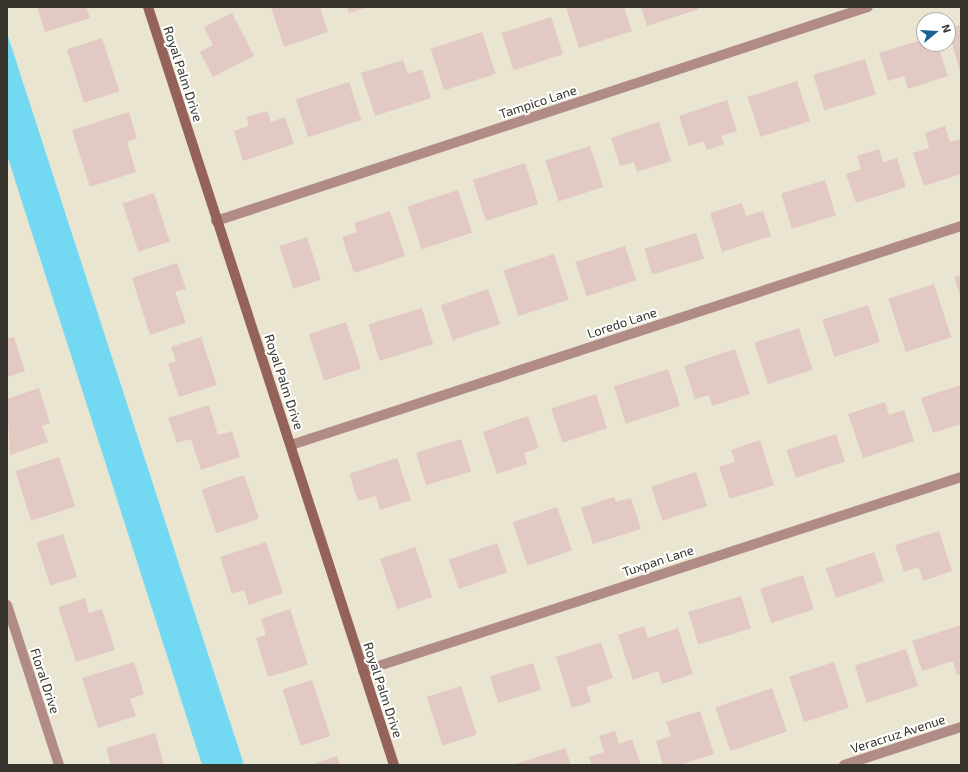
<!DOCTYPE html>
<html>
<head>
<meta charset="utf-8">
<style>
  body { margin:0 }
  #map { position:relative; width:968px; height:772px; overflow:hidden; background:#eae5d0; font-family:"Exo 2",sans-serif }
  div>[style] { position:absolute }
  .water>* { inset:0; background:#73d9f2 }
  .building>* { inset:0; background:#e2c9c4; transform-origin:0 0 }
  .street>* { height:10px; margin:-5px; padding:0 5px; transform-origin:5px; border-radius:5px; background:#b18c86 }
  .secondary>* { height:10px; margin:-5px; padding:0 5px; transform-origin:5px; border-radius:5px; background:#95625a }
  span { translate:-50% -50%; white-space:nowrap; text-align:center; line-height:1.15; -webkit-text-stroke:4px #fff; paint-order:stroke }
  .street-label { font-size:13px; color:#35332b }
  .frame { position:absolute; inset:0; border:8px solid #35332b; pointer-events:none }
  .north { position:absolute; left:916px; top:12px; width:40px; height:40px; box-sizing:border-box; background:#fff; border:1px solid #aeadaa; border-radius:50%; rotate:72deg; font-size:11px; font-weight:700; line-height:16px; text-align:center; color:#35332b }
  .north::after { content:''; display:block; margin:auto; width:14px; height:18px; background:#1b6195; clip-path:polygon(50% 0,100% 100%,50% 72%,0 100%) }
</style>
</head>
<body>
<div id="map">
  <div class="water">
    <div style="clip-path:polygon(7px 33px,244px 765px,202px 765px,7px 155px)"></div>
  </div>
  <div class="building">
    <div style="clip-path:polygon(37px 7px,86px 7px,90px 18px,45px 32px)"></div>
    <div style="clip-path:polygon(271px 7px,320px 7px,328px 32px,284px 47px)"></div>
    <div style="clip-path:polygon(347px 7px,368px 7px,349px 13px)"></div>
    <div style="clip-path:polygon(566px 7px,624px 7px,632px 31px,579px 48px)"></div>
    <div style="clip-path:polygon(641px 7px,698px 7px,699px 9px,647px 26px)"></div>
    <div style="clip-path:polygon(232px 13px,254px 56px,213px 77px,200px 52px,213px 45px,204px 27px)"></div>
    <div style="left:551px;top:17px;width:39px;height:52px;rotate:72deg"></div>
    <div style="clip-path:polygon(961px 25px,961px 75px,948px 29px)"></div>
    <div style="left:482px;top:32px;width:44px;height:54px;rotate:72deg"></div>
    <div style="left:102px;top:38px;width:56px;height:37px;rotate:72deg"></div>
    <div style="clip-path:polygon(924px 39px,924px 44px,937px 44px,948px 76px,908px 89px,904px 76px,888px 81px,879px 53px)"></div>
    <div style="left:865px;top:59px;width:37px;height:54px;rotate:73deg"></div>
    <div style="clip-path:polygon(403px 60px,408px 74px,422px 69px,431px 98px,375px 116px,361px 73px)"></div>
    <div style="left:797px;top:81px;width:42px;height:52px;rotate:72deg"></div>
    <div style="left:349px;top:82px;width:40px;height:56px;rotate:72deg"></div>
    <div style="clip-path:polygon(727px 100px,737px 131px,721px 136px,724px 144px,707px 150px,704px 141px,689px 146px,679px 116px)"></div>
    <div style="clip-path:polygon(267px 111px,271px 122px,285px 117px,294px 144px,243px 161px,234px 131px,249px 126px,246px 117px)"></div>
    <div style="clip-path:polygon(129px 112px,137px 138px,127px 142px,136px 172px,90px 187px,72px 130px)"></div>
    <div style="clip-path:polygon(659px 122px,671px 161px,637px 172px,634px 162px,620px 166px,611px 138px)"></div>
    <div style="clip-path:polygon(945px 126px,950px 142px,961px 139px,961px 174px,924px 186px,913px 153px,929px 148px,925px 133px)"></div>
    <div style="left:590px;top:146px;width:43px;height:47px;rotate:72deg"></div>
    <div style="clip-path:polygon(879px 149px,883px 162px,897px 158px,906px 187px,856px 203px,846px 174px,861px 169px,857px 156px)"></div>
    <div style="left:525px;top:163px;width:43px;height:55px;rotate:72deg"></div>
    <div style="left:825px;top:180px;width:37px;height:46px;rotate:73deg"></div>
    <div style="left:458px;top:190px;width:45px;height:53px;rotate:72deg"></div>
    <div style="left:154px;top:193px;width:51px;height:33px;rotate:72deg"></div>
    <div style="clip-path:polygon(742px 203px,746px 216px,763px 211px,771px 236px,722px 252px,710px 213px)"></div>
    <div style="clip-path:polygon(390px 211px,405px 256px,354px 273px,342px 237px,357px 232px,354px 223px)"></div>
    <div style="left:696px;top:233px;width:27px;height:54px;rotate:73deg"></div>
    <div style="left:307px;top:237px;width:45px;height:29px;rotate:72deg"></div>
    <div style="left:625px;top:246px;width:36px;height:52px;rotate:72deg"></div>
    <div style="left:554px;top:254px;width:48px;height:53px;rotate:72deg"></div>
    <div style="clip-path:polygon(177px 263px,186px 289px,175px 292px,186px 323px,150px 335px,132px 278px)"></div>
    <div style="clip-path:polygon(961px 275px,961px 298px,954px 277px)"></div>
    <div style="left:934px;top:284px;width:56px;height:48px;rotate:72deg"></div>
    <div style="left:488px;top:289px;width:37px;height:50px;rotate:71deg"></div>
    <div style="left:868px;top:305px;width:39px;height:48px;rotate:72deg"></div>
    <div style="left:422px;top:308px;width:38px;height:56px;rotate:73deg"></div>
    <div style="left:346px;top:322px;width:49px;height:39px;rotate:72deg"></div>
    <div style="left:799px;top:328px;width:44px;height:47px;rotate:72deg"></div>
    <div style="clip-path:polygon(14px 337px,25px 371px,7px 377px,7px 339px)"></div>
    <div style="clip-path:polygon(201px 337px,217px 385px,179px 397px,168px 364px,176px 361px,171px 347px)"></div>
    <div style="clip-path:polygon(735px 349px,750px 394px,712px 406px,709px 395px,695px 399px,684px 366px)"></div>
    <div style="left:668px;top:369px;width:39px;height:57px;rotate:72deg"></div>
    <div style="clip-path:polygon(961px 385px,961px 424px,933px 433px,921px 398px)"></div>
    <div style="clip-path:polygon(39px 388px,50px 423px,42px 426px,48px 442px,10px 455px,7px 399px)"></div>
    <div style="left:596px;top:394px;width:36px;height:47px;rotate:72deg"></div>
    <div style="clip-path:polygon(885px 402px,889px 415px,904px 410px,914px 441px,863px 458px,848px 414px)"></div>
    <div style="clip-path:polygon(209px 405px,218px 435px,232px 431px,240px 457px,201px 470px,191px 439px,177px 443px,168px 418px)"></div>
    <div style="clip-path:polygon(528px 416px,539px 448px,524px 453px,527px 464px,497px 474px,483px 432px)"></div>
    <div style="left:836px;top:434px;width:29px;height:52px;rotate:72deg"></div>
    <div style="left:461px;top:439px;width:34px;height:47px;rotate:73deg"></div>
    <div style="clip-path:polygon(760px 440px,774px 485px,730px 499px,719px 467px,735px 462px,731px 450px)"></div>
    <div style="left:59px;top:457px;width:52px;height:46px;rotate:72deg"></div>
    <div style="clip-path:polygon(397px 458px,411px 500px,380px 510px,376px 496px,358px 501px,349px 474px)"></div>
    <div style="left:696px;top:472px;width:36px;height:47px;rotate:72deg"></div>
    <div style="left:244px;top:475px;width:46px;height:45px;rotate:71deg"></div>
    <div style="clip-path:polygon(614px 497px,616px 502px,631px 498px,641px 529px,593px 544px,581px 508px)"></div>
    <div style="left:557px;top:507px;width:46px;height:47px;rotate:71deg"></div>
    <div style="clip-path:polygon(939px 531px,952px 571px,923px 581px,919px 567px,904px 572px,895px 545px)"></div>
    <div style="left:63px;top:534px;width:45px;height:28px;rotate:72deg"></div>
    <div style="clip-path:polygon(266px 542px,283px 593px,249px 605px,244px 590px,232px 594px,220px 557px)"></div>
    <div style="left:497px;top:543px;width:31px;height:51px;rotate:71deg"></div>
    <div style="left:415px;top:547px;width:53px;height:37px;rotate:71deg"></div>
    <div style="left:874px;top:552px;width:31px;height:51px;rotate:71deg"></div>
    <div style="left:803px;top:575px;width:36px;height:45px;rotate:72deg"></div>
    <div style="left:741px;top:596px;width:34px;height:55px;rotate:73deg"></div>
    <div style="clip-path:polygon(85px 598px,89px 613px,102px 609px,115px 650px,76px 662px,58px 607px)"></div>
    <div style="clip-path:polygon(290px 609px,308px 665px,268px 677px,256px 638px,266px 635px,261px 619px)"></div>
    <div style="clip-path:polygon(961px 625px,961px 674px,957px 675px,953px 661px,922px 671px,912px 641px)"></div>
    <div style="clip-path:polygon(644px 626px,648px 638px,678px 628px,693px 674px,662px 684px,658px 671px,633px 680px,618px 635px)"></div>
    <div style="clip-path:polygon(601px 642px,613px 678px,586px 687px,591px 702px,572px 708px,556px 657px)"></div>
    <div style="left:906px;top:649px;width:39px;height:54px;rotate:72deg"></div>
    <div style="clip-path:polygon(134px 662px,144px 694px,130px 699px,136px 716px,98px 728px,82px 678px)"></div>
    <div style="left:834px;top:662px;width:48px;height:47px;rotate:72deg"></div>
    <div style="left:533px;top:663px;width:28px;height:45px;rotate:73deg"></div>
    <div style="left:312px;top:680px;width:59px;height:31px;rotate:72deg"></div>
    <div style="left:461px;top:686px;width:51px;height:36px;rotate:72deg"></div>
    <div style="left:772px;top:688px;width:46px;height:60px;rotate:71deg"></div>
    <div style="clip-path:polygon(700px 711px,714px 754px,680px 765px,663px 765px,656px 741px,671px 736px,666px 722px)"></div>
    <div style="clip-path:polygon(615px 731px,619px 744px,632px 739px,641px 765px,592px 765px,589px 757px,604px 752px,599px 736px)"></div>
    <div style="clip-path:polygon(155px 733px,164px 765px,111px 765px,106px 748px)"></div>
    <div style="clip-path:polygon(565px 748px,571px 765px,513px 765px)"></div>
    <div style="clip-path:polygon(337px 756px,340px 765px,310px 765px)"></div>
  </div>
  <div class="street">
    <div style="left:216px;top:221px;width:686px;rotate:-18.17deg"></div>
    <div style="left:291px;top:445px;width:705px;rotate:-18.1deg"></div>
    <div style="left:7px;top:605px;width:168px;rotate:72deg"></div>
    <div style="left:363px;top:671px;width:629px;rotate:-17.97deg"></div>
    <div style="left:844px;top:765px;width:123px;rotate:-18deg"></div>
  </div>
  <div class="secondary">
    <div style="left:148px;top:7px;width:797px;rotate:72.02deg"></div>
  </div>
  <div class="street-label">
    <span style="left:183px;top:74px;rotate:72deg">Royal Palm Drive</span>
    <span style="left:538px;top:102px;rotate:-18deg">Tampico Lane</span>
    <span style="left:622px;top:323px;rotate:-18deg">Loredo Lane</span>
    <span style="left:284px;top:382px;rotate:72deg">Royal Palm Drive</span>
    <span style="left:658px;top:561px;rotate:-18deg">Tuxpan Lane</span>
    <span style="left:45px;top:681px;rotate:72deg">Floral Drive</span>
    <span style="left:383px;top:690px;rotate:72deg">Royal Palm Drive</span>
    <span style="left:898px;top:734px;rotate:-18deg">Veracruz Avenue</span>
  </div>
  <div class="frame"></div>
  <div class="north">N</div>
</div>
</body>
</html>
